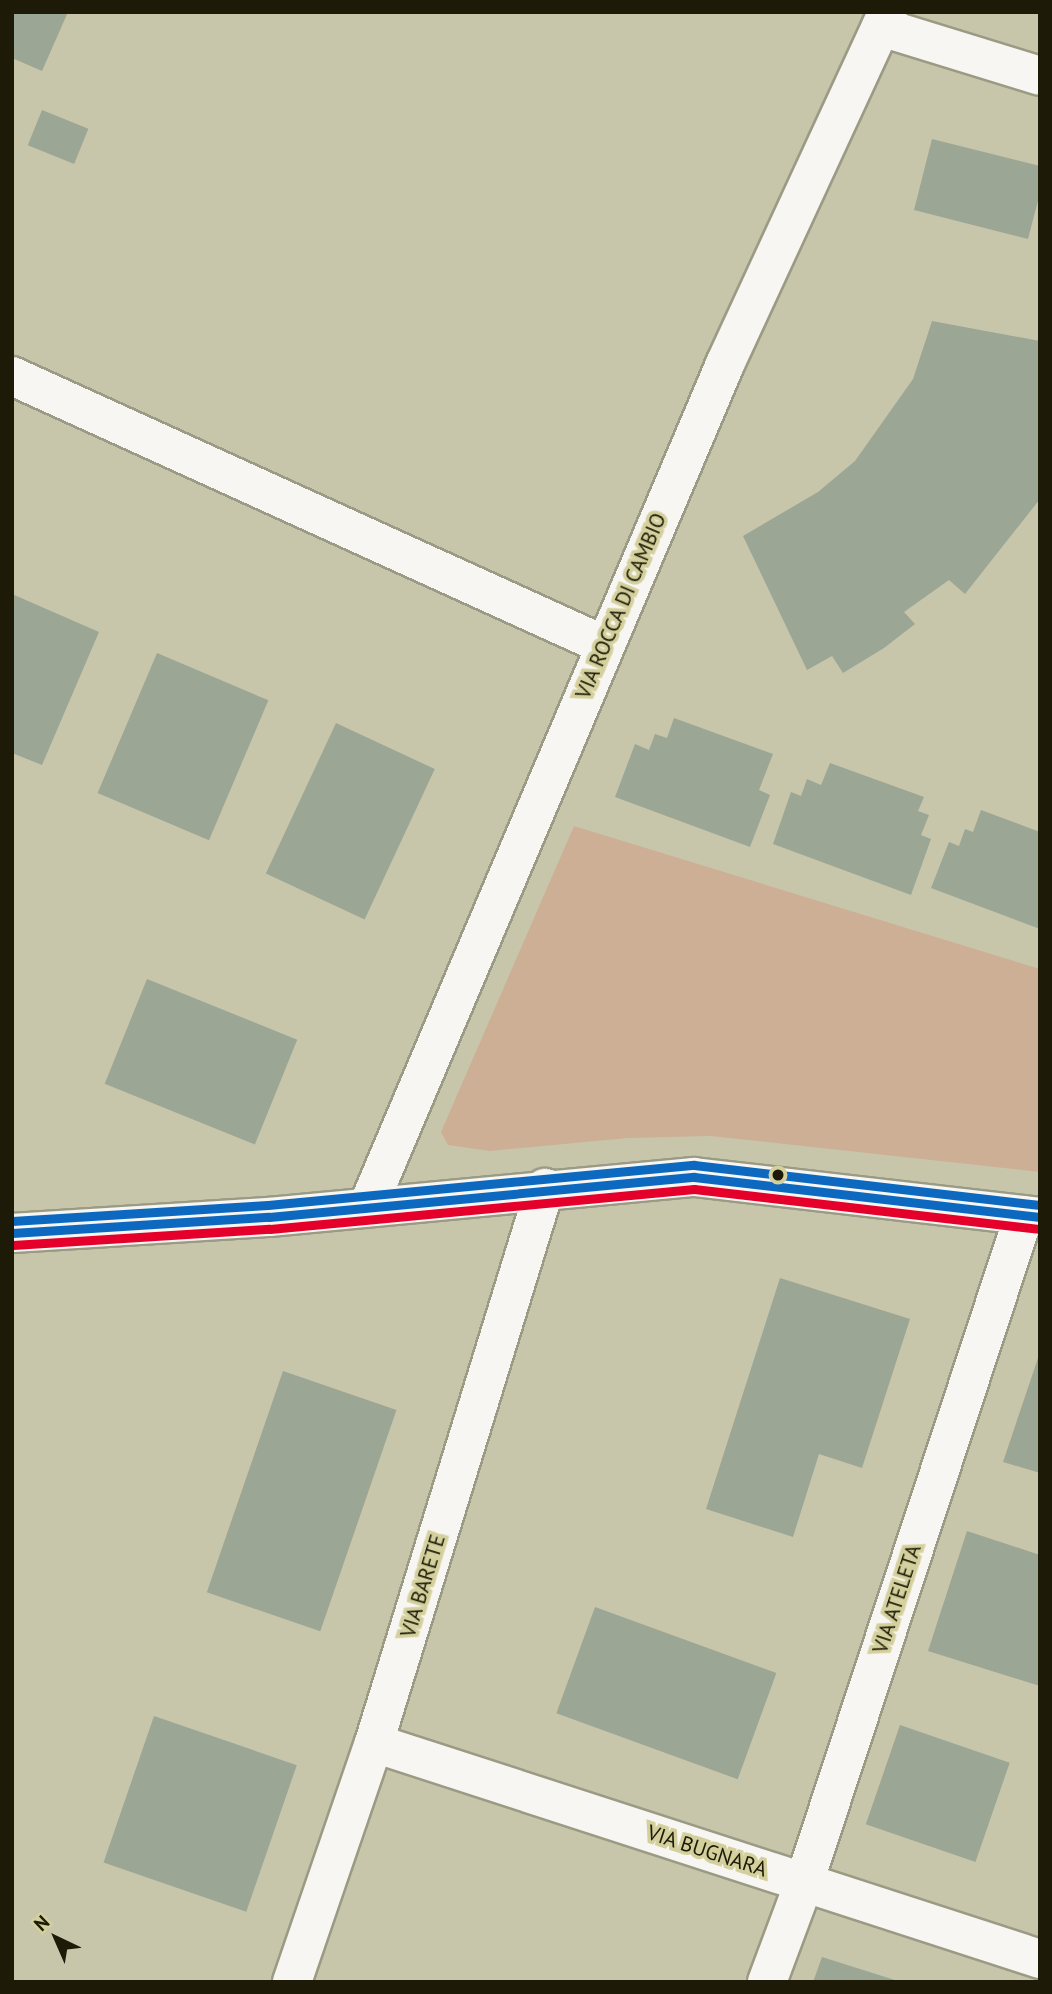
<!DOCTYPE html>
<html>
<head>
<meta charset="utf-8">
<style>
  body { margin:0 }
  #map { position:relative; width:1052px; height:1994px; overflow:hidden; background:#c7c6aa; font-family:"PT Sans",sans-serif }
  div>[style] { position:absolute }
  .green>* { inset:0; background:#cdaf96 }
  .building>* { inset:0; background:#9ca695; transform-origin:0 0 }
  .roads { filter:drop-shadow(2px 0 #9b9a84) drop-shadow(-2px 0 #9b9a84) drop-shadow(0 2px #9b9a84) drop-shadow(0 -2px #9b9a84) }
  .minor>* { height:38px; margin:-19px; padding:0 19px; transform-origin:19px; border-radius:19px; background:#f7f6f2 }
  .bus-1>* { height:9px; margin:-4.5px; padding:0 4.5px; transform-origin:4.5px; border-radius:4.5px; background:#0c69bf }
  .bus-2>* { height:9px; margin:-4.5px; padding:0 4.5px; transform-origin:4.5px; border-radius:4.5px; background:#e4002b }
  .bus-3>* { height:9px; margin:-4.5px; padding:0 4.5px; transform-origin:4.5px; border-radius:4.5px; background:#0c69bf }
  .dots>* { width:19px; height:19px; translate:-50% -50%; box-sizing:border-box; border:4px solid #d4d09d; border-radius:50% }
  span { translate:-50% -50%; white-space:nowrap; text-align:center; line-height:1.15; -webkit-text-stroke:7px #d4d09d; paint-order:stroke }
  .street-label { font-size:21px; color:#1d1b07 }
  .frame { position:absolute; inset:0; border:14px solid #1d1b07; pointer-events:none }
  .north { position:absolute; left:21px; top:1903px; width:70px; height:70px; -webkit-text-stroke:5px #d4d09d; paint-order:stroke; rotate:316deg; font-size:19px; font-weight:700; line-height:28px; text-align:center; color:#1d1b07 }
  .north::after { content:''; display:block; margin:auto; width:24px; height:32px; background:#1d1b07; clip-path:polygon(50% 0,100% 100%,50% 72%,0 100%) }
</style>
</head>
<body>
<div id="map">
  <div class="green">
    <div style="clip-path:polygon(574px 826px,1040px 969px,1040px 1172px,711px 1136px,628px 1138px,490px 1151px,448px 1145px,441px 1132px)"></div>
  </div>
  <div class="building">
    <div style="clip-path:polygon(12px 12px,68px 12px,42px 71px,12px 58px)"></div>
    <div style="left:42px;top:110px;width:50px;height:38px;rotate:22deg"></div>
    <div style="clip-path:polygon(932px 139px,1040px 166px,1040px 193px,1028px 239px,914px 210px)"></div>
    <div style="clip-path:polygon(932px 321px,1040px 341px,1040px 499px,965px 594px,949px 580px,904px 612px,915px 624px,884px 648px,843px 673px,832px 656px,807px 670px,743px 536px,818px 492px,855px 461px,913px 379px)"></div>
    <div style="clip-path:polygon(12px 594px,99px 632px,42px 765px,12px 753px)"></div>
    <div style="left:157px;top:653px;width:121px;height:152px;rotate:23deg"></div>
    <div style="clip-path:polygon(674px 718px,773px 754px,759px 790px,770px 795px,750px 847px,615px 797px,635px 744px,649px 750px,655px 734px,667px 738px)"></div>
    <div style="left:336px;top:723px;width:109px;height:166px;rotate:25deg"></div>
    <div style="clip-path:polygon(830px 763px,924px 797px,918px 811px,929px 815px,921px 835px,931px 839px,911px 895px,773px 844px,791px 792px,801px 796px,807px 779px,821px 785px)"></div>
    <div style="clip-path:polygon(981px 810px,1040px 832px,1040px 929px,931px 888px,949px 842px,959px 846px,965px 829px,973px 832px)"></div>
    <div style="left:147px;top:979px;width:162px;height:113px;rotate:22deg"></div>
    <div style="clip-path:polygon(780px 1278px,910px 1319px,862px 1468px,819px 1454px,793px 1537px,706px 1509px)"></div>
    <div style="clip-path:polygon(1039px 1355px,1040px 1355px,1040px 1473px,1003px 1462px)"></div>
    <div style="left:283px;top:1371px;width:120px;height:234px;rotate:19deg"></div>
    <div style="clip-path:polygon(967px 1531px,1040px 1555px,1040px 1686px,928px 1651px)"></div>
    <div style="left:595px;top:1607px;width:193px;height:113px;rotate:20deg"></div>
    <div style="left:154px;top:1716px;width:151px;height:155px;rotate:19deg"></div>
    <div style="left:900px;top:1725px;width:116px;height:105px;rotate:19deg"></div>
    <div style="clip-path:polygon(822px 1957px,898px 1981px,898px 1982px,813px 1982px)"></div>
  </div>
  <div class="roads">
    <div class="minor">
      <div style="left:881px;top:27px;width:166px;rotate:17.1deg"></div>
      <div style="left:12px;top:376px;width:650px;rotate:24.44deg"></div>
      <div style="left:368px;top:1206px;width:915px;rotate:-67.02deg"></div>
      <div style="left:725px;top:364px;width:388px;rotate:-65.2deg"></div>
      <div style="left:12px;top:1233px;width:257px;rotate:-3.6deg"></div>
      <div style="left:269px;top:1217px;width:427px;rotate:-5.4deg"></div>
      <div style="left:694px;top:1177px;width:348px;rotate:6.6deg"></div>
      <div style="left:374px;top:1743px;width:700px;rotate:17.97deg"></div>
      <div style="left:292px;top:1982px;width:253px;rotate:-71.1deg"></div>
      <div style="left:374px;top:1743px;width:581px;rotate:-72.88deg"></div>
      <div style="left:767px;top:1982px;width:106px;rotate:-69.5deg"></div>
      <div style="left:804px;top:1883px;width:703px;rotate:-71.77deg"></div>
    </div>
  </div>
  <div class="bus-1">
    <div style="left:12px;top:1233px;width:257px;rotate:-3.6deg"></div>
    <div style="left:269px;top:1217px;width:427px;rotate:-5.4deg"></div>
    <div style="left:694px;top:1177px;width:348px;rotate:6.6deg"></div>
  </div>
  <div class="bus-2">
    <div style="left:13px;top:1245px;width:257px;rotate:-3.6deg"></div>
    <div style="left:270px;top:1229px;width:426px;rotate:-5.4deg"></div>
    <div style="left:694px;top:1189px;width:347px;rotate:6.6deg"></div>
  </div>
  <div class="bus-3">
    <div style="left:12px;top:1221px;width:256px;rotate:-3.6deg"></div>
    <div style="left:268px;top:1205px;width:428px;rotate:-5.4deg"></div>
    <div style="left:694px;top:1165px;width:348px;rotate:6.6deg"></div>
  </div>
  <div class="dots">
    <div style="left:778px;top:1175px;background:#1d1b07"></div>
  </div>
  <div class="street-label">
    <span style="left:621px;top:606px;rotate:-67deg">VIA ROCCA DI CAMBIO</span>
    <span style="left:423px;top:1586px;rotate:-73deg">VIA BARETE</span>
    <span style="left:897px;top:1599px;rotate:-72deg">VIA ATELETA</span>
    <span style="left:707px;top:1851px;rotate:18deg">VIA BUGNARA</span>
  </div>
  <div class="frame"></div>
  <div class="north">N</div>
</div>
</body>
</html>
